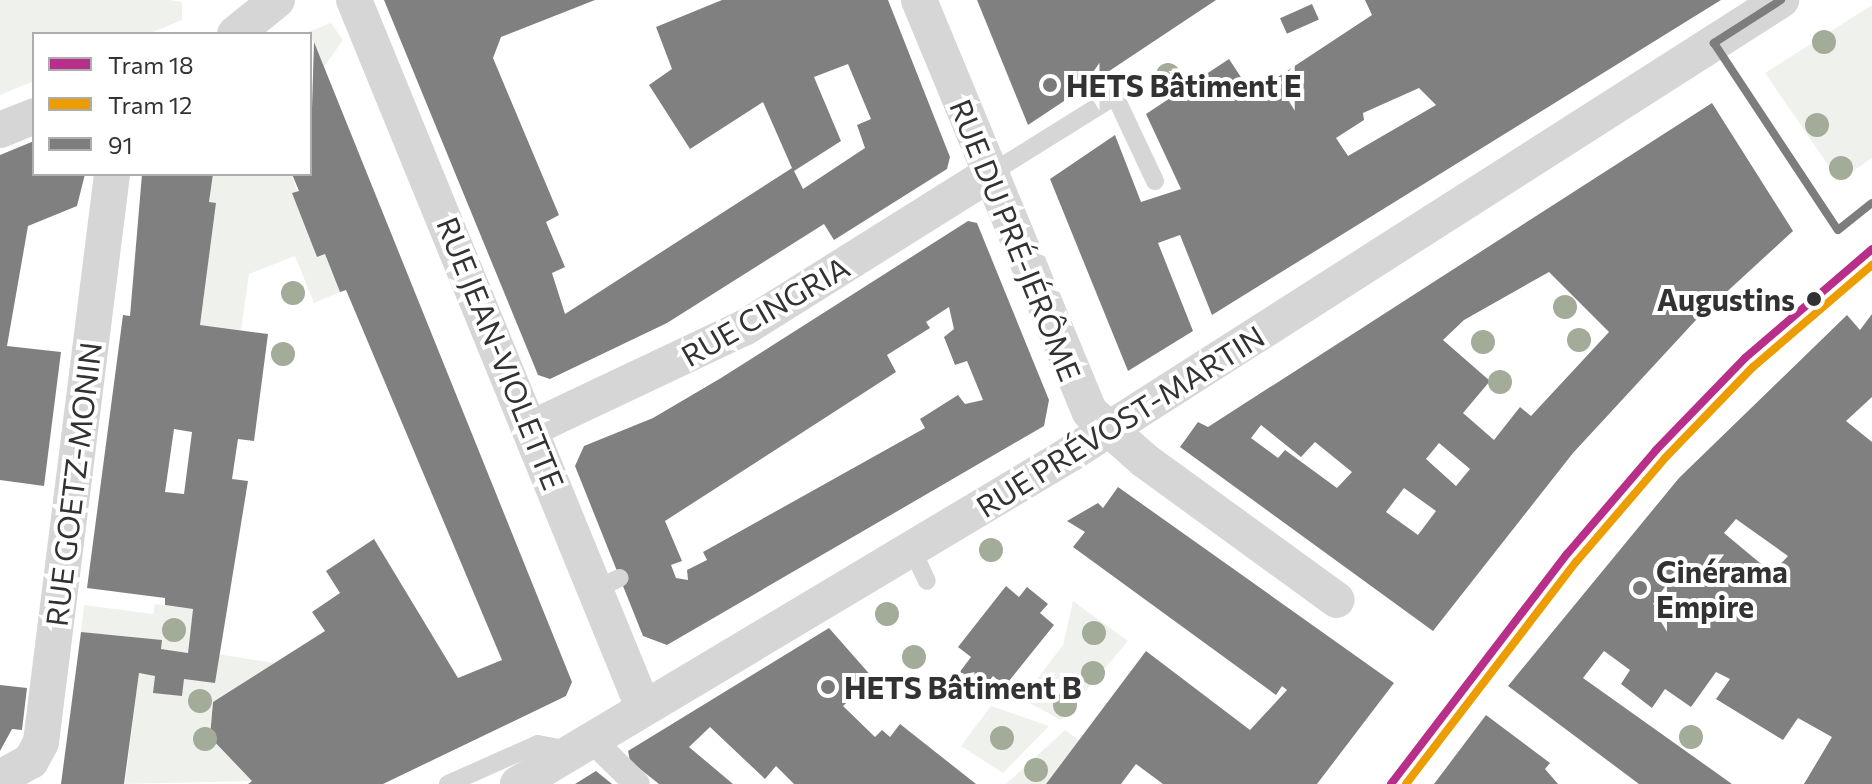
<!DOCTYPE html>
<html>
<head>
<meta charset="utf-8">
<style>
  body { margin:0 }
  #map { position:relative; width:1872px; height:784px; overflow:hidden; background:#fff; font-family:Commissioner,sans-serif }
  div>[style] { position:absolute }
  .green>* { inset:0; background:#eff2ec }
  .building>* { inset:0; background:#808080; transform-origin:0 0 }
  .service>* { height:18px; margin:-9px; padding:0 9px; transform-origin:9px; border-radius:9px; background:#d6d6d6 }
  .pedestrian>* { height:26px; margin:-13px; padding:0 13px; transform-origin:13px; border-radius:13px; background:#d6d6d6 }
  .minor>* { height:36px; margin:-18px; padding:0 18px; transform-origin:18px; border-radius:18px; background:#d6d6d6 }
  .bus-1>* { height:8px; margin:-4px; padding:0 4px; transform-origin:4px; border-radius:4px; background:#7d7d7d }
  .tram-1>* { height:8px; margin:-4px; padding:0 4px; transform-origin:4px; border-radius:4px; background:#b82f89 }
  .tram-2>* { height:8px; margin:-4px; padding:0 4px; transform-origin:4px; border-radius:4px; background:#eb9d02 }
  .trees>* { width:24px; height:24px; margin:-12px; border-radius:50%; background:#a2ac98 }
  .dots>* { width:22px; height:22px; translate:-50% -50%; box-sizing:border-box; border:4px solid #fff; border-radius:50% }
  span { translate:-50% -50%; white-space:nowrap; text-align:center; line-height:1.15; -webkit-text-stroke:8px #fff; paint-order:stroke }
  .poi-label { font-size:30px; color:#323232; font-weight:700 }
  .left { translate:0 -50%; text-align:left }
  .street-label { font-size:30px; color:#323232 }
  .stop-label { font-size:30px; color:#323232; font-weight:700 }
  .right { translate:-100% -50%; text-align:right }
  .legend { position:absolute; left:32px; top:32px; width:280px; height:144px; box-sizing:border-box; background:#fff; border:2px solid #adadad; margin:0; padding:10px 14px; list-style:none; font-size:24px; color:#323232 }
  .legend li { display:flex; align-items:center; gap:16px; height:40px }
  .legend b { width:40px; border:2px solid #adadad }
</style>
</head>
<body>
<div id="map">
  <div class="green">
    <div style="clip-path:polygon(0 0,170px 0,182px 2px,182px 20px,148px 34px,34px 34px,34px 81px,0 95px)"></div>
    <div style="clip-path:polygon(1872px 5px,1872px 158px,1839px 181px,1765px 73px)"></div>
    <div style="clip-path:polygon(331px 23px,343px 40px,324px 67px,310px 34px,303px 34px)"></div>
    <div style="clip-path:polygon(213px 174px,292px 174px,317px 257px,325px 254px,340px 292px,314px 303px,295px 256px,249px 274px,241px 330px,200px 325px,216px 204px,209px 202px)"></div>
    <div style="clip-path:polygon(1073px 601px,1128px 641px,1061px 720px,1022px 699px,1063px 645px)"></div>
    <div style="clip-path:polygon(155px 604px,193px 609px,188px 653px,161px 649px,162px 640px,81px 632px,84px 605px,153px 614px)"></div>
    <div style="clip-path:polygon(217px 654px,274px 663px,213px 702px,210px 737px,252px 781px,125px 784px,139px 673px,214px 683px)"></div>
    <div style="clip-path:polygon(991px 706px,1049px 726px,1003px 773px,961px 746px)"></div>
    <div style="clip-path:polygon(1065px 730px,1079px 740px,1046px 784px,1006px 784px)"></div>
  </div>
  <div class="building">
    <div style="clip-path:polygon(evenodd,384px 0,595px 0,501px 37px,493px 58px,559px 215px,546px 222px,565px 267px,552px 273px,565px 314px,792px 168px,763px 102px,690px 149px,649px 85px,672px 69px,656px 27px,722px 0,888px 0,950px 157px,947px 169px,834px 240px,824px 224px,667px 323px,550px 379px,538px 375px,384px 0,848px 64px,871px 119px,857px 125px,865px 148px,803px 189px,794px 171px,841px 141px,814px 77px,848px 64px)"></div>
    <div style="clip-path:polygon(977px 0,1216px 0,1028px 125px)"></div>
    <div style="clip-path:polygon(evenodd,1365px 0,1721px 0,1212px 315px,1180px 235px,1158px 243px,1193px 331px,1128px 371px,1050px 179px,1115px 135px,1141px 202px,1181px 189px,1146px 114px,1229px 59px,1252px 94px,1372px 15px,1365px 0,1419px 88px,1436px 105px,1348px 156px,1336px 138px,1364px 120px,1363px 113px,1419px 88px)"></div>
    <div style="left:1312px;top:4px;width:17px;height:35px;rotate:66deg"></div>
    <div style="clip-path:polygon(314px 42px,572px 682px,566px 696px,383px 784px,248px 784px,252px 781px,210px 737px,213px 702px,325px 631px,312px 612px,340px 593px,326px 571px,374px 539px,458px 678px,502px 660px,346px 290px,340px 292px,325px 254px,317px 257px,292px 193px,299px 191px,292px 174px,310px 174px)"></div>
    <div style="clip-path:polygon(evenodd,1712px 103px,1793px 231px,1695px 321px,1573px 453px,1433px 631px,1180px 447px,1198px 422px,1208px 427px,1712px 103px,1549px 272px,1609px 332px,1531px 416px,1520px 407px,1494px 440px,1463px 413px,1490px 381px,1443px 340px,1464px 320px,1549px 272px,1712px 103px,1261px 425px,1301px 457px,1315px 442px,1352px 472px,1337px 488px,1285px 450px,1278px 458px,1251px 438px,1261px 425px,1712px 103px,1439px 443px,1470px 469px,1456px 486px,1426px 459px,1439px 443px,1712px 103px,1404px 488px,1436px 511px,1418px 535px,1386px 512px,1404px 488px)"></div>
    <div style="clip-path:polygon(34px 141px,34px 174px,85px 174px,77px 206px,28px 226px,7px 346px,61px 352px,44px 486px,0 480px,0 155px)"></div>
    <div style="clip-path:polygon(evenodd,142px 174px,213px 174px,209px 202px,216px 203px,200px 325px,268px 334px,254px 441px,238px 439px,232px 479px,248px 481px,215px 683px,184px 679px,182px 696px,153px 693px,155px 676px,139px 673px,124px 784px,61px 784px,81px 632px,162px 640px,161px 649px,188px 653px,193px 609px,165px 605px,165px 598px,87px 588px,123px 315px,130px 316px,142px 174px,174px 429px,192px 432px,184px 494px,165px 492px,174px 429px)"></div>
    <div style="clip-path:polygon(evenodd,968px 221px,977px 223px,1049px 400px,1044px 426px,667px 645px,643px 636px,575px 466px,584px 446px,653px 418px,721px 378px,968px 221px,949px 307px,954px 329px,944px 337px,955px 365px,967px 361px,983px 400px,965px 404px,958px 395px,920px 419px,925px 428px,703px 552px,707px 560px,687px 570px,688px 580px,676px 578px,671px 565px,682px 561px,665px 521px,896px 372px,887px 355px,930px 328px,926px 322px,949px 307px)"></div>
    <div style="clip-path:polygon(evenodd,1872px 314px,1872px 397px,1846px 421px,1872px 442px,1872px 784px,1804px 784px,1832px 737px,1798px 718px,1783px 740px,1716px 699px,1730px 679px,1716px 672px,1691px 707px,1665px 689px,1652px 708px,1621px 684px,1630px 670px,1604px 651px,1583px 678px,1732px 784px,1639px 784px,1508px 686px,1679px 478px,1847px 315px,1860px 330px,1872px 314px,1736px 519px,1788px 556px,1772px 573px,1724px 533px,1736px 519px)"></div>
    <div style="clip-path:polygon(1118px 487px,1394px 683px,1317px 784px,1163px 784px,1136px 764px,1121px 784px,1046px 784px,1146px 651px,1250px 730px,1287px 690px,1282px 686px,1276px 695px,1073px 547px,1085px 532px,1067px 521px,1098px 503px,1103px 508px)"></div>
    <div style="clip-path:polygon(1006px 586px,1019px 597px,1027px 587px,1048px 604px,1040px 613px,1054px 625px,1005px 686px,993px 676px,981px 691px,959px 673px,971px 657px,958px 647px)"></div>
    <div style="clip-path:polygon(829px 628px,873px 678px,843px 706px,875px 737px,882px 730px,890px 737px,900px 724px,976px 784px,794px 784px,776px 766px,765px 779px,710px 727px,689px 747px,733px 784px,659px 784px,630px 761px,628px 751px)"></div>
    <div style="clip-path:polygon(0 685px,27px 688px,22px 730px,12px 729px,0 751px)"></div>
    <div style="clip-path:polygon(1486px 715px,1550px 763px,1545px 769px,1558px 784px,1434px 784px)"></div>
    <div style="clip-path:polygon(596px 771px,612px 784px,575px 784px)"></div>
  </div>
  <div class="service">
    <div style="left:988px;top:175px;width:150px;rotate:-31.9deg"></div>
    <div style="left:1115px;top:96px;width:94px;rotate:64.8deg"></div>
    <div style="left:912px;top:549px;width:35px;rotate:65deg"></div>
    <div style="left:596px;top:589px;width:26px;rotate:-25deg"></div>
    <div style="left:448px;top:784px;width:98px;rotate:-24deg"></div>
    <div style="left:538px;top:744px;width:31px;rotate:11deg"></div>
  </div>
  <div class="pedestrian">
    <div style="left:591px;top:739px;width:64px;rotate:44.4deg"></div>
  </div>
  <div class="minor">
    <div style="left:354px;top:0;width:764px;rotate:67.77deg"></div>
    <div style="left:919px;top:0;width:446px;rotate:67.5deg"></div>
    <div style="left:1090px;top:412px;width:72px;rotate:41.6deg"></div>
    <div style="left:1144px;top:460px;width:238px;rotate:36deg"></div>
    <div style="left:235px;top:34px;width:54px;rotate:-39deg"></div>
    <div style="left:0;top:130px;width:37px;rotate:-22deg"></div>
    <div style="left:532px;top:428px;width:234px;rotate:-25.3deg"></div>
    <div style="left:744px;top:328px;width:288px;rotate:-32.1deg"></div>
    <div style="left:0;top:778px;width:35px;rotate:-29deg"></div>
    <div style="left:31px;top:761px;width:21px;rotate:-62deg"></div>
    <div style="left:41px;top:742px;width:572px;rotate:-82.87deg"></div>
    <div style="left:518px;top:784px;width:643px;rotate:-30.87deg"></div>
    <div style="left:1070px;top:454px;width:844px;rotate:-32.56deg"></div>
  </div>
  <div class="bus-1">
    <div style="left:1781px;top:0;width:80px;rotate:147.3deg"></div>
    <div style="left:1714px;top:43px;width:224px;rotate:56.5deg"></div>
    <div style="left:1838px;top:230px;width:43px;rotate:-38.5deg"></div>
  </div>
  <div class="tram-1">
    <div style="left:1391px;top:784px;width:290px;rotate:-52.6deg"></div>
    <div style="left:1567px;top:554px;width:137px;rotate:-49.4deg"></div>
    <div style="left:1656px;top:450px;width:128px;rotate:-45.9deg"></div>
    <div style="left:1745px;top:358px;width:167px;rotate:-40.6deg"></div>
  </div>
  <div class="tram-2">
    <div style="left:1406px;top:784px;width:280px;rotate:-52.6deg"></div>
    <div style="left:1576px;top:562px;width:137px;rotate:-49.4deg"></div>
    <div style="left:1665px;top:458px;width:127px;rotate:-46deg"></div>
    <div style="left:1753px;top:367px;width:157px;rotate:-40.6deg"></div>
  </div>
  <div class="trees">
    <div style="left:1824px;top:42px"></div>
    <div style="left:1168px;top:75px"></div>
    <div style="left:1817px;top:125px"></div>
    <div style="left:1841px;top:168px"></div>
    <div style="left:293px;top:293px"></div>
    <div style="left:1565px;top:307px"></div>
    <div style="left:1579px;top:340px"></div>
    <div style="left:1483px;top:342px"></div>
    <div style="left:283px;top:354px"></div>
    <div style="left:1500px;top:382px"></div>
    <div style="left:991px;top:550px"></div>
    <div style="left:887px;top:614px"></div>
    <div style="left:174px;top:630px"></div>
    <div style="left:1094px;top:633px"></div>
    <div style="left:914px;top:657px"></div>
    <div style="left:1093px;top:673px"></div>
    <div style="left:200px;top:701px"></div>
    <div style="left:1065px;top:705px"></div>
    <div style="left:1691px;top:737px"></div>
    <div style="left:1002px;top:738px"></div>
    <div style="left:205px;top:739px"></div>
    <div style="left:1036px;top:770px"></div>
  </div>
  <div class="dots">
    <div style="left:1050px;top:85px;background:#7a7a7a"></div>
    <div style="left:1814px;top:299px;background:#323232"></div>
    <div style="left:1640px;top:588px;background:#7a7a7a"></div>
    <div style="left:828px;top:687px;background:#7a7a7a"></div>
  </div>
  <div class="poi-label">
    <span class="left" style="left:1066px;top:85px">HETS Bâtiment E</span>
    <span class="left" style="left:1656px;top:588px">Cinérama<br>Empire</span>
    <span class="left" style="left:844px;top:687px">HETS Bâtiment B</span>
  </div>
  <div class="street-label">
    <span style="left:1016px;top:240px;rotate:68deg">RUE DU PRÉ-JÉRÔME</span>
    <span style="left:765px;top:311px;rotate:-30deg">RUE CINGRIA</span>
    <span style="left:501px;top:353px;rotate:68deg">RUE JEAN-VIOLETTE</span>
    <span style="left:1120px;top:421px;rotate:-32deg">RUE PRÉVOST-MARTIN</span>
    <span style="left:73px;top:484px;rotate:-83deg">RUE GOETZ-MONIN</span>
  </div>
  <div class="stop-label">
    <span class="right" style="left:1795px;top:299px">Augustins</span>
  </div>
  <ul class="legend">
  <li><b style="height:10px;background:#b82f89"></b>Tram 18</li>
  <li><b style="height:10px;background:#eb9d02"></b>Tram 12</li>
  <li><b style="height:10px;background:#7d7d7d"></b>91</li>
  </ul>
</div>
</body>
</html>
